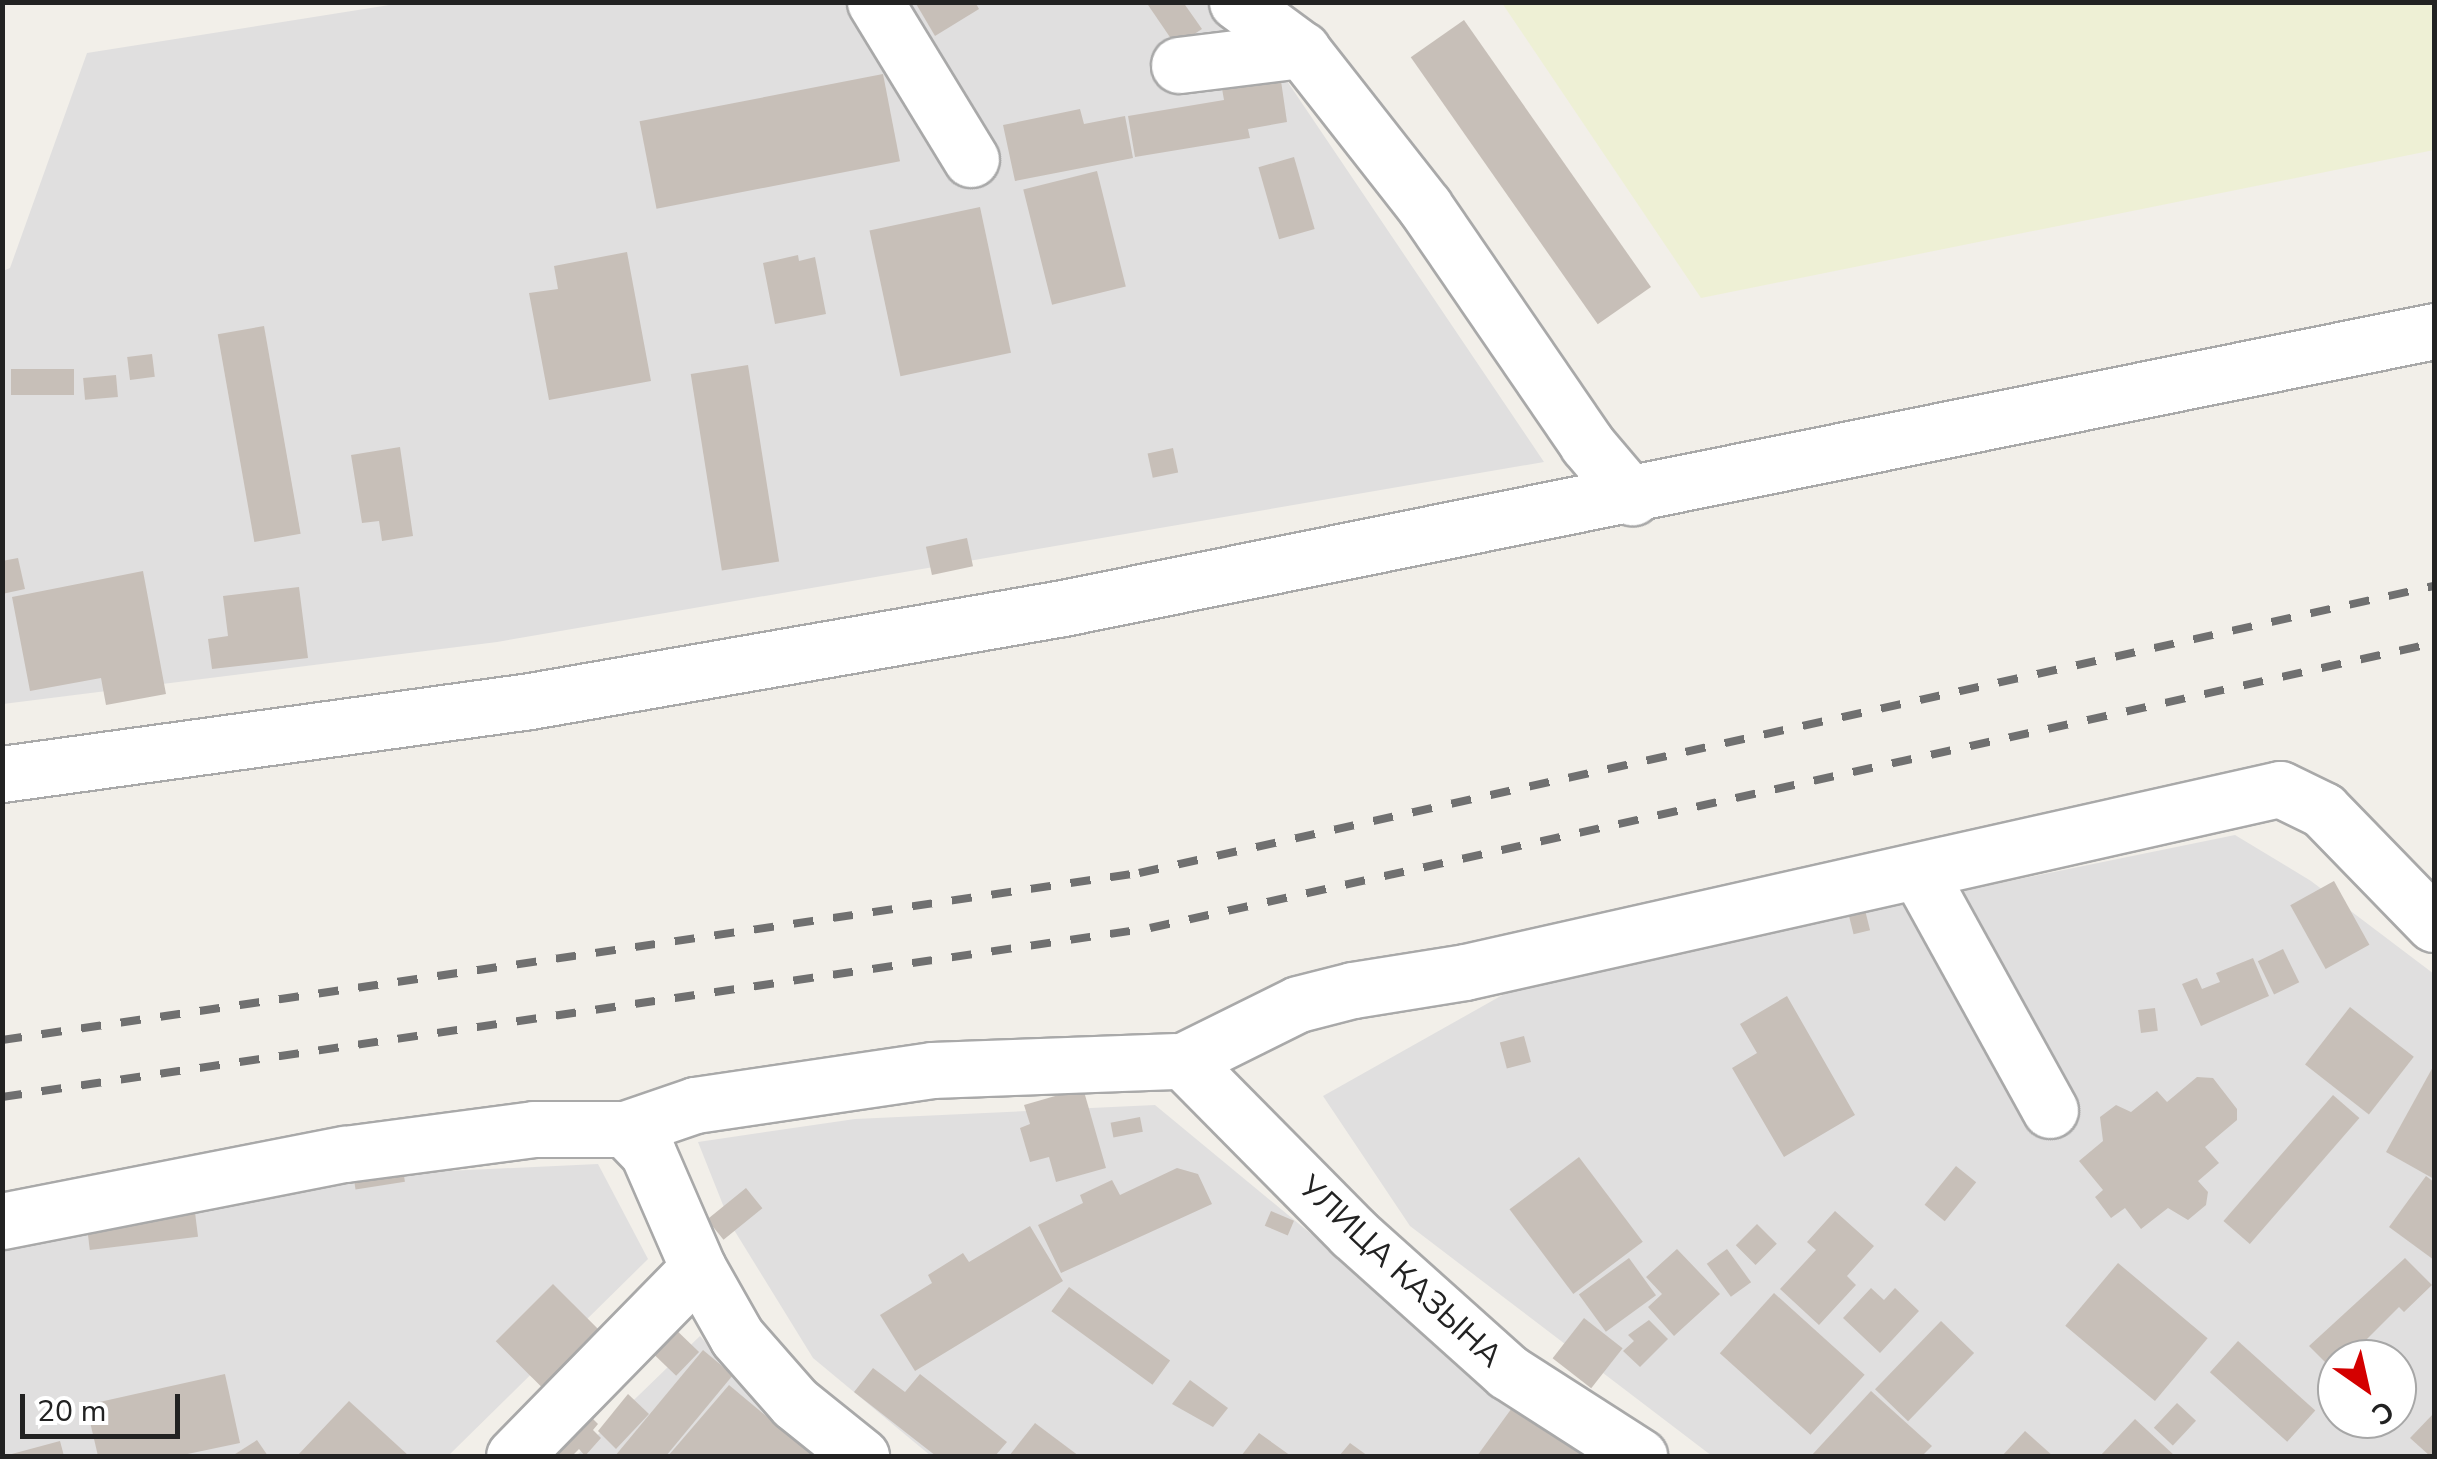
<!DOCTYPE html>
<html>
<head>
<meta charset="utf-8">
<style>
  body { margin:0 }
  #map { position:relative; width:2437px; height:1459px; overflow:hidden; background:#f2efe9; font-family:"Nunito Sans",sans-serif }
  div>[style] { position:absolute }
  .residential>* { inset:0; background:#e0dfdf }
  .farmland>* { inset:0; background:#eef0d5 }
  .building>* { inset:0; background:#c7bfb8; transform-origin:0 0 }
  .roads { filter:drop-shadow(2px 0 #a9a9a9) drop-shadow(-2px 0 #a9a9a9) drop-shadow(0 2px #a9a9a9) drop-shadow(0 -2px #a9a9a9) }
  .minor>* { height:55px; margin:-27.5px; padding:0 27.5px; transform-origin:27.5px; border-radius:27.5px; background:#fff }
  .rail>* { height:8px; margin-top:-4px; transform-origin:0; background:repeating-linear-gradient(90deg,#707070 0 20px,transparent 0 40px) }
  span { translate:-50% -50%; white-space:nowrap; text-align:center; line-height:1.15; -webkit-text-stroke:9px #fff; paint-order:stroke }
  .street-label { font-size:32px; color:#222 }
  .frame { position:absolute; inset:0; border:5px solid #222; pointer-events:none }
  .north { position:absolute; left:2317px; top:1339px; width:100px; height:100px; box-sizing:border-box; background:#fff; border:2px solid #a7a7a7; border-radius:50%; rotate:146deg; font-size:28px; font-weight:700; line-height:40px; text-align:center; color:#222 }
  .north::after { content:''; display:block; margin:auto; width:35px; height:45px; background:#d40000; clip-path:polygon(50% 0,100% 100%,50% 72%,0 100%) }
  .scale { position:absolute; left:20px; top:1394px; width:160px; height:45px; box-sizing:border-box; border:5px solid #222; border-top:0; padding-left:12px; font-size:30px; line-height:35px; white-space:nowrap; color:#222; -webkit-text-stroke:8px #fff; paint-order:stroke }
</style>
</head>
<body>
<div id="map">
  <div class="residential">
    <div style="clip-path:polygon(402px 3px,1227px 3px,1258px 38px,1544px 462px,497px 642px,3px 704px,3px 271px,10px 268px,87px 53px)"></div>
    <div style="clip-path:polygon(evenodd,2235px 835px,2311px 881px,2434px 974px,2434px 1456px,1712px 1456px,1410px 1226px,1323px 1096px,1531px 979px,2235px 835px,2337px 1359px,2397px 1359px,2397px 1419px,2337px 1419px,2337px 1359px)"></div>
    <div style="clip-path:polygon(1155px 1105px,1580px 1456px,931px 1456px,813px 1358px,731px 1225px,698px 1142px,855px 1119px)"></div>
    <div style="clip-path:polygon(598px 1164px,648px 1259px,448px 1456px,3px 1456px,2px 1244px,276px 1179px)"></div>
    <div style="clip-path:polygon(700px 1336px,802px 1456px,576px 1456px)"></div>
  </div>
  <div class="farmland">
    <div style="clip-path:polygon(1502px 3px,2434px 3px,2434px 150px,1701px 298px)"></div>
  </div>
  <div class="building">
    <div style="clip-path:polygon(915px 2px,975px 2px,979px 9px,935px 36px)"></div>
    <div style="clip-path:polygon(1146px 2px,1183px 2px,1202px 29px,1176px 46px)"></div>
    <div style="left:1464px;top:20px;width:326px;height:65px;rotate:55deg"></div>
    <div style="left:883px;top:74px;width:89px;height:248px;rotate:79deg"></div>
    <div style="clip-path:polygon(1280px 74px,1287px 122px,1248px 129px,1250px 138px,1135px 157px,1128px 116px,1224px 100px,1221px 83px)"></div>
    <div style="clip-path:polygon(1080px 109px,1084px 124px,1125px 116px,1133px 158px,1015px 181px,1003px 125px)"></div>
    <div style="left:1294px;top:157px;width:75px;height:37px;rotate:74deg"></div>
    <div style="left:1097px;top:171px;width:119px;height:76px;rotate:76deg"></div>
    <div style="left:980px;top:207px;width:149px;height:113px;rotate:78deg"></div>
    <div style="clip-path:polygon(627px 252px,651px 381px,549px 400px,529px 293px,558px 289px,554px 266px)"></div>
    <div style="clip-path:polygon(798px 255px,799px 261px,815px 257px,826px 314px,775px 324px,763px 263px)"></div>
    <div style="left:264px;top:326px;width:211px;height:47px;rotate:80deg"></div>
    <div style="left:152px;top:354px;width:23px;height:25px;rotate:83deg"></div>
    <div style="left:748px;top:365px;width:199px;height:58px;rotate:81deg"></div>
    <div style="left:11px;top:369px;width:63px;height:26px"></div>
    <div style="left:116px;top:375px;width:22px;height:33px;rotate:85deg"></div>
    <div style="clip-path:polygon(400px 447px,413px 536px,382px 541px,379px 521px,362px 523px,351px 455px)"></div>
    <div style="left:1173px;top:448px;width:25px;height:26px;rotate:78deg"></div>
    <div style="left:967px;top:538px;width:29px;height:42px;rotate:78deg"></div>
    <div style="clip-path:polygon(18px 558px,25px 589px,2px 594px,2px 561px)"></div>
    <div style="clip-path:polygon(143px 571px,166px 694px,106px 705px,101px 678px,30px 691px,12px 597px)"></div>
    <div style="clip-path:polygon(299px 587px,308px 658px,212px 669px,208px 639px,228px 636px,223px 596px)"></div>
    <div style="left:2334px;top:881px;width:73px;height:50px;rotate:61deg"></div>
    <div style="left:1864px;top:906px;width:25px;height:17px;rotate:76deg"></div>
    <div style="left:2283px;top:949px;width:37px;height:28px;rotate:64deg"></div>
    <div style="clip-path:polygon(2253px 958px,2269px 996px,2201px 1026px,2182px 984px,2197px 978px,2202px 989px,2220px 982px,2216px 973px)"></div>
    <div style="clip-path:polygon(1787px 996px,1855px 1115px,1784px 1157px,1732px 1068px,1757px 1053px,1740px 1024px)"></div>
    <div style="left:2350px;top:1007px;width:81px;height:73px;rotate:38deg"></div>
    <div style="left:2155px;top:1008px;width:23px;height:17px;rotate:83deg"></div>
    <div style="left:1524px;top:1036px;width:27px;height:25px;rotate:75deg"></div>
    <div style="clip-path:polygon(2434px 1065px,2434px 1179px,2386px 1152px)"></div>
    <div style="clip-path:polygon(2197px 1077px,2213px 1078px,2237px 1109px,2237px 1120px,2205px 1147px,2219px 1163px,2198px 1181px,2208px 1192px,2206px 1205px,2188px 1220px,2168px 1208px,2141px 1229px,2125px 1208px,2111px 1218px,2095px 1197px,2103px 1190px,2079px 1161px,2103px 1141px,2100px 1117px,2116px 1105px,2131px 1112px,2157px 1091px,2167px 1102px)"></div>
    <div style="clip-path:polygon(1083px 1088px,1106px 1168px,1056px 1182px,1049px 1157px,1030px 1162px,1020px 1128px,1030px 1124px,1024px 1105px)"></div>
    <div style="left:2333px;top:1095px;width:35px;height:167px;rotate:41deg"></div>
    <div style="left:1140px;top:1117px;width:15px;height:30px;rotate:79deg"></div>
    <div style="left:401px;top:1157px;width:25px;height:50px;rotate:81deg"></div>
    <div style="left:1579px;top:1157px;width:106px;height:87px;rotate:53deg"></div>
    <div style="left:1956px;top:1166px;width:26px;height:50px;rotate:39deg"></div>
    <div style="clip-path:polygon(1177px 1168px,1198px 1174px,1212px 1204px,1061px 1273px,1038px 1225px,1083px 1203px,1080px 1195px,1112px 1180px,1120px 1195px)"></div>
    <div style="clip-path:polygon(2426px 1176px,2434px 1182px,2434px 1260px,2389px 1227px)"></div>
    <div style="left:746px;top:1188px;width:26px;height:50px;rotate:51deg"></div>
    <div style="left:194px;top:1204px;width:33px;height:109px;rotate:83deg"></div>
    <div style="left:1271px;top:1211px;width:25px;height:16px;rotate:23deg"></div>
    <div style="clip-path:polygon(1835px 1211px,1874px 1246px,1847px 1276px,1856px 1285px,1819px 1325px,1780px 1289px,1816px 1250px,1807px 1242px)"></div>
    <div style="left:1757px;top:1224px;width:28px;height:30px;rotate:45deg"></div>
    <div style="clip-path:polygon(1030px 1226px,1063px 1281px,915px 1371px,880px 1315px,932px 1283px,928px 1275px,963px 1253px,969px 1262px)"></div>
    <div style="clip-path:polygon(1677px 1249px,1720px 1294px,1674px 1336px,1648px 1307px,1662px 1294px,1646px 1277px)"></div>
    <div style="left:1727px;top:1249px;width:41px;height:25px;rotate:54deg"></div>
    <div style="left:1629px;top:1258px;width:46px;height:62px;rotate:54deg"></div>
    <div style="clip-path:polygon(2405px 1258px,2432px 1285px,2404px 1312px,2399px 1307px,2347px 1359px,2337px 1359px,2335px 1372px,2309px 1346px)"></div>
    <div style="left:2118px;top:1263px;width:117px;height:82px;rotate:40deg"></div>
    <div style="left:553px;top:1284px;width:68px;height:81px;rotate:45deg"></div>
    <div style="left:1069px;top:1287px;width:125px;height:30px;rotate:36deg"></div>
    <div style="clip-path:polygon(1871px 1288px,1884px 1300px,1895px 1288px,1919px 1311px,1880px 1353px,1843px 1318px)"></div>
    <div style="left:1774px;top:1293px;width:122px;height:81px;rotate:42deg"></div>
    <div style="left:1584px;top:1318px;width:49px;height:51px;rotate:38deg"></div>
    <div style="clip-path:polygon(1649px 1320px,1668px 1339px,1640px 1367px,1623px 1351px,1634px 1341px,1628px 1335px)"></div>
    <div style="left:1941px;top:1321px;width:46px;height:95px;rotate:44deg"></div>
    <div style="left:671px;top:1325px;width:39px;height:33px;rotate:44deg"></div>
    <div style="left:2238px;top:1341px;width:104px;height:42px;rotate:42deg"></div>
    <div style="clip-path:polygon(703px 1350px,733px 1375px,666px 1456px,615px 1456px)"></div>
    <div style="clip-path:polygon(873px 1368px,905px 1392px,920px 1374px,1007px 1442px,995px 1456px,936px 1456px,854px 1392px)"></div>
    <div style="clip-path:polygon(225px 1374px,240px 1443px,178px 1456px,98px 1456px,86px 1405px)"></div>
    <div style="clip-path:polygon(1190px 1380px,1228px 1408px,1213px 1427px,1172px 1404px)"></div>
    <div style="clip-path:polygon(729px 1385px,814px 1456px,668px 1456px)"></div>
    <div style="clip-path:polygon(1871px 1391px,1932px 1446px,1922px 1456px,1811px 1456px)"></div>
    <div style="clip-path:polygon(628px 1394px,649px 1414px,616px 1449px,598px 1431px)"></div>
    <div style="clip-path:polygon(349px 1401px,409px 1456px,297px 1456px)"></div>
    <div style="clip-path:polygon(1517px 1401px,1602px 1456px,1477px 1456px)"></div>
    <div style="left:2177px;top:1403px;width:26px;height:34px;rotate:43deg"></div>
    <div style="clip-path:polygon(582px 1408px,598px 1424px,593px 1430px,601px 1438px,585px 1456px,579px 1449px,572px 1456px,534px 1456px)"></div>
    <div style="clip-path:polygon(2434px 1413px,2434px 1456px,2430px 1456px,2410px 1438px)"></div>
    <div style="clip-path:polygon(2135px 1419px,2175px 1456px,2100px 1456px)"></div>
    <div style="clip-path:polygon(1035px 1423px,1079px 1456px,1009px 1456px)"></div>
    <div style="clip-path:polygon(2025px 1431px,2053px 1456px,2002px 1456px)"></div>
    <div style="clip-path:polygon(1259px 1433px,1291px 1456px,1241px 1456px)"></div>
    <div style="clip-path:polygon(257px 1440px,268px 1456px,232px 1456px)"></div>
    <div style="clip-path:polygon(60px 1441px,64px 1456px,8px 1456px,8px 1455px)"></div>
    <div style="clip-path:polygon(1350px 1443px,1368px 1456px,1339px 1456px)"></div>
  </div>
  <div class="roads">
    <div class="minor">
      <div style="left:875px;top:2px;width:184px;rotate:58.6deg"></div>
      <div style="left:1237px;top:2px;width:81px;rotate:36.4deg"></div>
      <div style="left:1302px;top:50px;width:199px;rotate:51.9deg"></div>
      <div style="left:1425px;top:207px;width:287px;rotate:55.6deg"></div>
      <div style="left:1587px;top:444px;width:70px;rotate:49.7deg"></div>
      <div style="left:1179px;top:65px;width:124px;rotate:-7deg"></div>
      <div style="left:2px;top:774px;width:533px;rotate:-7.87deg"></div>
      <div style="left:530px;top:701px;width:541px;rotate:-9.9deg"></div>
      <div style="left:1063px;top:608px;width:1399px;rotate:-11.42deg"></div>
      <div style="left:1918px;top:871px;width:273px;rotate:61.1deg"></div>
      <div style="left:1183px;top:1061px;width:242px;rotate:45.3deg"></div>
      <div style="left:1353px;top:1233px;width:208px;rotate:41.9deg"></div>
      <div style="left:1508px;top:1372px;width:156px;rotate:32.7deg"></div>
      <div style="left:625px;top:1129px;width:33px;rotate:46deg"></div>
      <div style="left:648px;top:1153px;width:125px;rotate:66.5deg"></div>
      <div style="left:698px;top:1268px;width:79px;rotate:60.5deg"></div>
      <div style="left:737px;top:1337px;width:88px;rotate:48.7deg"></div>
      <div style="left:795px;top:1403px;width:85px;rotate:38.8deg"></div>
      <div style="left:2px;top:1221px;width:349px;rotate:-11.1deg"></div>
      <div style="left:345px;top:1154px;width:191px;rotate:-7.5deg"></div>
      <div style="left:534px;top:1129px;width:91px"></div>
      <div style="left:625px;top:1129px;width:74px;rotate:-18.9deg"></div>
      <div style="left:695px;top:1105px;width:240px;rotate:-8.4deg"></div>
      <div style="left:932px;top:1070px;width:251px;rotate:-2.1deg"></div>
      <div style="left:1183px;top:1061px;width:128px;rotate:-26.4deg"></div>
      <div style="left:1298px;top:1004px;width:57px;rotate:-14.3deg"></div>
      <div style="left:1353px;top:990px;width:113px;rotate:-9.1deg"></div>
      <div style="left:1465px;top:972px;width:835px;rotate:-12.66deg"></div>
      <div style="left:2280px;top:789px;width:48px;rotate:26deg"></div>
      <div style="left:2323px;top:810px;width:159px;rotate:45.8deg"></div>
      <div style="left:514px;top:1456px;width:263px;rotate:-45.6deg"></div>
    </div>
  </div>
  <div class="rail">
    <div style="left:2px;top:1040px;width:1149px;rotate:-8.36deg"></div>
    <div style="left:1139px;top:873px;width:1326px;rotate:-12.5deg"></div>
    <div style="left:2px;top:1097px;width:1160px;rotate:-8.37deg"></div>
    <div style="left:1150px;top:928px;width:1315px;rotate:-12.51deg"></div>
  </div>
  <div class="street-label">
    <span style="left:1400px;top:1272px;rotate:43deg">УЛИЦА КАЗЫНА</span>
  </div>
  <div class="frame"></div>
  <div class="north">С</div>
  <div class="scale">20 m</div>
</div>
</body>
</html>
